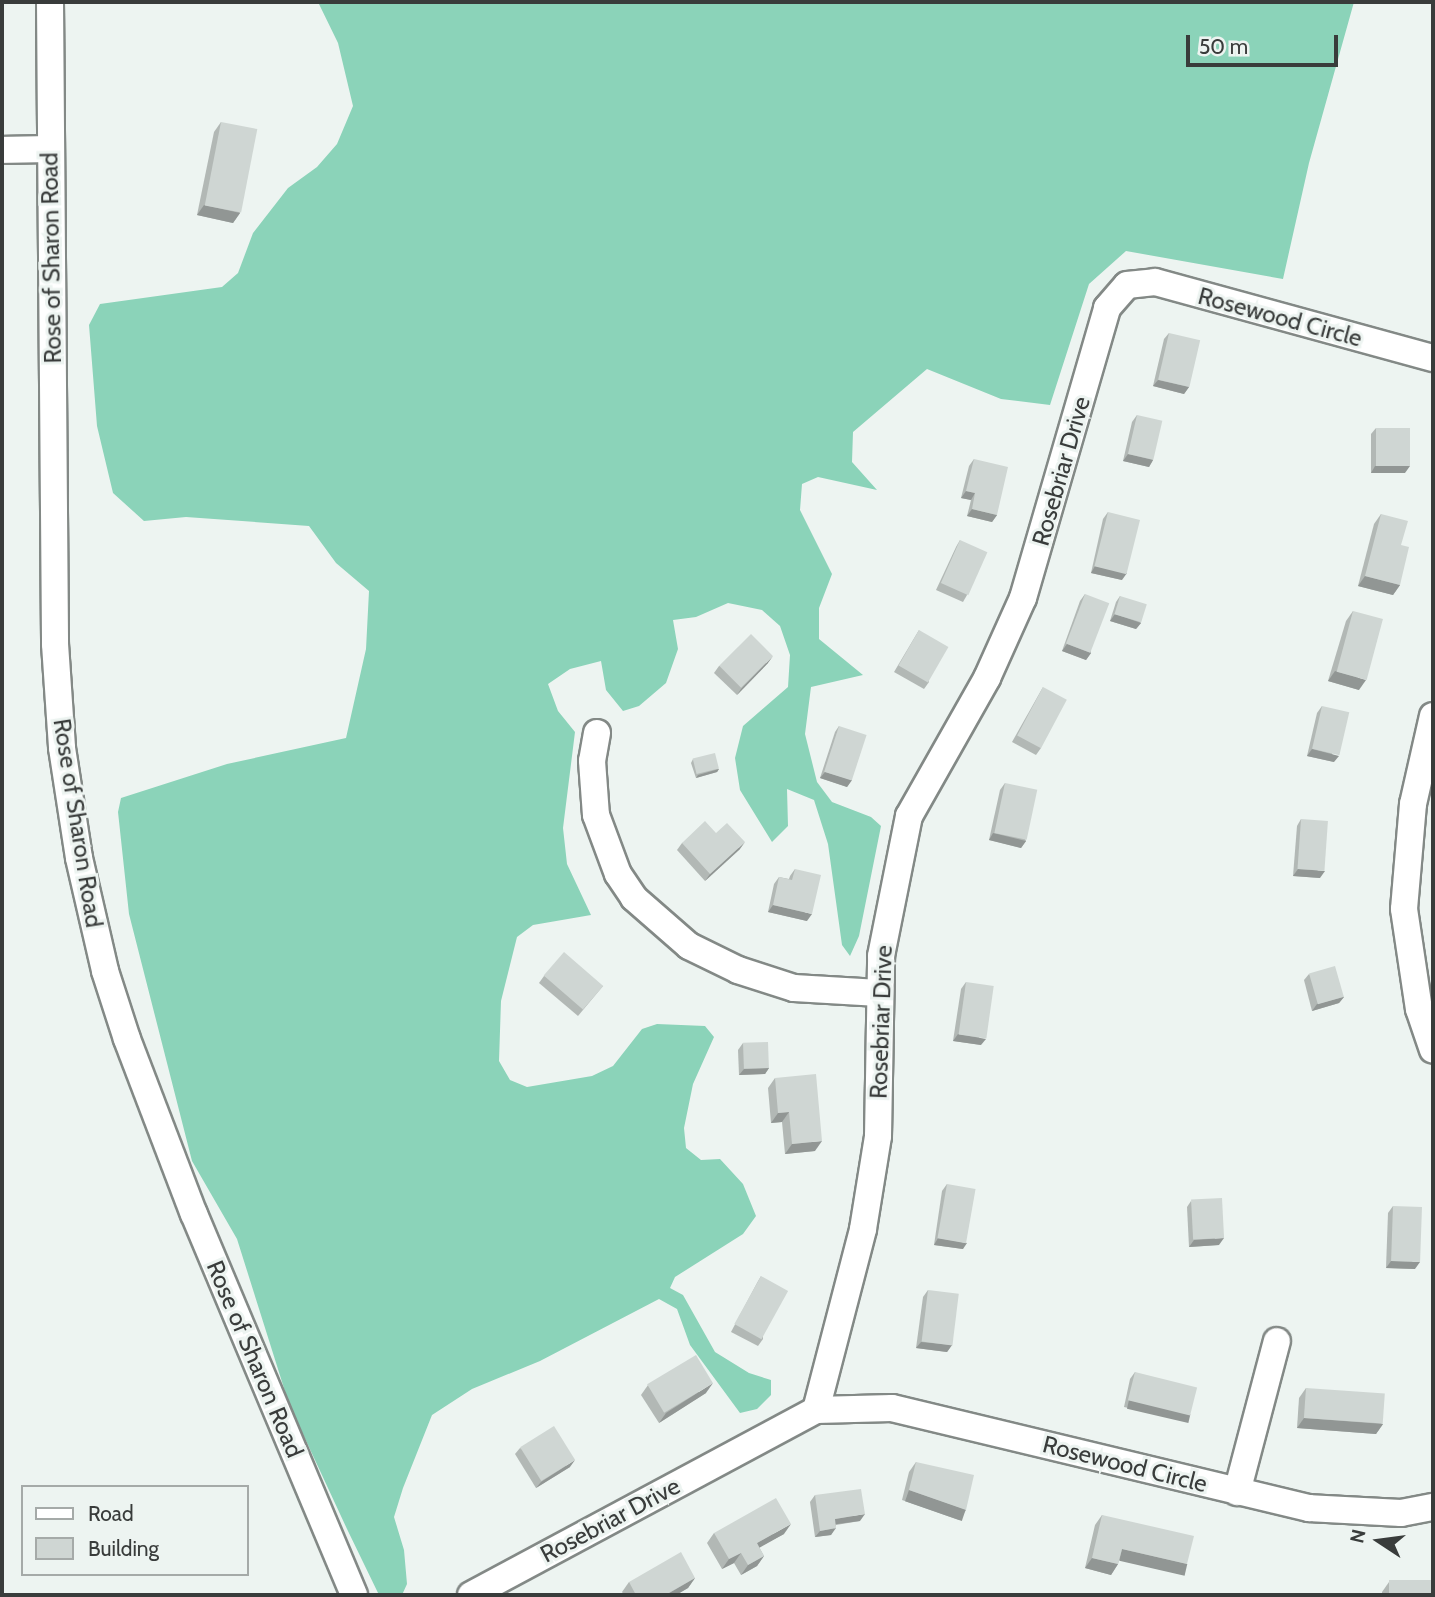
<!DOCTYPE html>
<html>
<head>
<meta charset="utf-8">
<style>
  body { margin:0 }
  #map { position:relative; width:1435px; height:1597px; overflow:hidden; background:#edf4f1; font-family:Cabin,sans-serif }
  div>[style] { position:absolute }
  .forest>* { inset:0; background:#8bd3b9 }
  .roads { filter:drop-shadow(2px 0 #838986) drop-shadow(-2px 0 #838986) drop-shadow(0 2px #838986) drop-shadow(0 -2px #838986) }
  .minor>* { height:26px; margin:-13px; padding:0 13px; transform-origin:13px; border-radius:13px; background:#fff }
  .wall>* { inset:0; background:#b2b8b5 }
  .shaded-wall>* { inset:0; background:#919694; transform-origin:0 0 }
  .building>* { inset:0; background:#cfd6d3; transform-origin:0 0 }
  span { translate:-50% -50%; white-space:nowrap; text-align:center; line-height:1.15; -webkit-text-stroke:6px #edf4f1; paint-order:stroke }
  .street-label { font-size:24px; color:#393c3b }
  .frame { position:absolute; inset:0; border:4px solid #393c3b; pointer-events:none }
  .legend { position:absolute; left:21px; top:1485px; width:228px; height:91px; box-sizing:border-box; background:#edf4f1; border:2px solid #a5aaa8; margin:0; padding:9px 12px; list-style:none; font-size:21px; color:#393c3b }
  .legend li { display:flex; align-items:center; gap:14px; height:35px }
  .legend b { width:35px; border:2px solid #a5aaa8 }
  .north { position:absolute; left:1344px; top:1506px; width:70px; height:70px; -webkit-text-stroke:5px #edf4f1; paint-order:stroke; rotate:283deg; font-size:19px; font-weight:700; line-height:28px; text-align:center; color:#393c3b }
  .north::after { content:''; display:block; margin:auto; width:24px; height:32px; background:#393c3b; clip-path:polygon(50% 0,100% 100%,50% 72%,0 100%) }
  .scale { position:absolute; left:1186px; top:35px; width:152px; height:32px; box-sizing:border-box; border:4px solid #393c3b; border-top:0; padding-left:9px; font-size:21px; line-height:24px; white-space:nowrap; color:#393c3b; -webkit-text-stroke:5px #edf4f1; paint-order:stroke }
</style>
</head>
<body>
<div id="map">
  <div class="forest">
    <div style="clip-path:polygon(318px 2px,1354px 2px,1309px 163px,1283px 279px,1126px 251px,1089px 284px,1050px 405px,1001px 399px,927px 369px,853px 432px,852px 462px,877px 490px,818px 477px,802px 484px,800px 510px,832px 574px,819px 608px,819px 639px,863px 675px,811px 687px,805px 734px,817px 782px,832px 802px,871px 817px,881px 826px,859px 936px,850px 956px,842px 945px,828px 844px,814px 800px,787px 789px,788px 826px,772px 842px,740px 790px,735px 758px,743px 726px,788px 687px,790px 655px,780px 626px,762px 610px,728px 603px,696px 617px,673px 620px,678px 649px,666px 683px,639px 706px,623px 711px,606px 690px,601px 661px,570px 669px,548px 684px,558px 711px,575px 732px,563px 828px,567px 864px,591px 915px,533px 925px,517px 937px,501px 1001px,499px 1061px,510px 1080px,527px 1087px,592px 1076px,613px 1066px,642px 1029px,657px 1024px,705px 1026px,714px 1037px,693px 1084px,684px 1128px,686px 1148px,701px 1160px,720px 1159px,743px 1184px,756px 1216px,743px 1234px,675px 1277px,670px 1288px,683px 1295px,715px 1352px,749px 1373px,771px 1380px,771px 1395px,757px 1409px,740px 1413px,690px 1345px,677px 1309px,659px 1299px,540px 1361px,472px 1389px,432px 1415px,403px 1488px,394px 1517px,404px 1550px,407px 1584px,402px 1595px,379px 1595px,347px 1529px,289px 1404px,237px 1239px,192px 1161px,129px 914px,118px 812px,121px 798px,227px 764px,346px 738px,366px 649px,369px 591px,336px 563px,309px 526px,186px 517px,144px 521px,113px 493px,97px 426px,89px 325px,100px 304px,222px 287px,238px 273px,253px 233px,288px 188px,317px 167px,337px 144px,353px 106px,338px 43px)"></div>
  </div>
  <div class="roads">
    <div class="minor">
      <div style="left:50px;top:2px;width:642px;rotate:89.55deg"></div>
      <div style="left:55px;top:644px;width:104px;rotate:86.1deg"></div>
      <div style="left:62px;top:748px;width:111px;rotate:81.2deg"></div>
      <div style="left:79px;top:858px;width:116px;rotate:77deg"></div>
      <div style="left:105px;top:971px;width:71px;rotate:72.1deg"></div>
      <div style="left:127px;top:1039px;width:187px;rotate:69.1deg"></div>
      <div style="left:194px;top:1214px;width:413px;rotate:67.2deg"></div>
      <div style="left:2px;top:150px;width:48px;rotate:-1.2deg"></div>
      <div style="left:1433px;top:716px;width:90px;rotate:102.8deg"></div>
      <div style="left:1413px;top:804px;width:105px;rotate:94.9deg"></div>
      <div style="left:1404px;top:909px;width:101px;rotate:81.5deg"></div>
      <div style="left:1419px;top:1009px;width:43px;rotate:71.1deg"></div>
      <div style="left:597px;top:733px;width:28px;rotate:100deg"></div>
      <div style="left:592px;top:761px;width:54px;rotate:85.8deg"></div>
      <div style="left:596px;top:815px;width:63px;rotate:69.6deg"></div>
      <div style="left:618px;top:874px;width:29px;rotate:56deg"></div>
      <div style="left:634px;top:898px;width:73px;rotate:41.1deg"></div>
      <div style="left:689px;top:946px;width:55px;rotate:26.1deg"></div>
      <div style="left:738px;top:970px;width:59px;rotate:17.8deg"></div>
      <div style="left:794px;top:988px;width:85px;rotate:3.4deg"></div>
      <div style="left:816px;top:1410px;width:187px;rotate:-75.4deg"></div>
      <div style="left:863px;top:1229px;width:94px;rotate:-80.8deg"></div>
      <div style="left:878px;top:1136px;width:180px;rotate:-89deg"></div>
      <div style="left:881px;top:956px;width:143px;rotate:-78.7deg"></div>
      <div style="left:909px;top:816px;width:159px;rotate:-60.5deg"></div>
      <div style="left:987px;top:678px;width:88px;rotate:-65.8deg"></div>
      <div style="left:1023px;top:598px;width:302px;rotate:-73.8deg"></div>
      <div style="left:1107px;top:308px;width:30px;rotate:-49deg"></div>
      <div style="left:1127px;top:285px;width:28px;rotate:-6deg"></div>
      <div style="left:1155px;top:282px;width:288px;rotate:15.3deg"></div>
      <div style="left:1237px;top:1492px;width:156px;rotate:-75.2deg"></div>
      <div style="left:471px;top:1595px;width:391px;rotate:-28.2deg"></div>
      <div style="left:816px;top:1410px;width:76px;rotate:-1.5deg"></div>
      <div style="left:892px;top:1408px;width:429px;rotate:13.5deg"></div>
      <div style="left:1309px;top:1508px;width:92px;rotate:3.1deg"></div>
      <div style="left:1401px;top:1513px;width:33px;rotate:-11deg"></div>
    </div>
  </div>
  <div class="wall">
    <div style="clip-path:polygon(221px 122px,240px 213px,233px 223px,197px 215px,214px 132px)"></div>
    <div style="clip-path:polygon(1169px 333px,1189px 387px,1184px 394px,1153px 386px,1164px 339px)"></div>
    <div style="clip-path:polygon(1137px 415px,1153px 460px,1149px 467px,1123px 461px,1132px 422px)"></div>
    <div style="clip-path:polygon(1376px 428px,1405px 473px,1371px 473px,1371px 434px)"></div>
    <div style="clip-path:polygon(974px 459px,997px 515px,992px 522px,967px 516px,971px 500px,961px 498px,969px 466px)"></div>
    <div style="clip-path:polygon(1108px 512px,1122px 580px,1091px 573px,1103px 519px)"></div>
    <div style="clip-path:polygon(1381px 514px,1401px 545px,1400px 585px,1393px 595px,1358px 586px,1374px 524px)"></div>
    <div style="clip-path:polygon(960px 540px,967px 595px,963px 602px,936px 590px,956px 547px)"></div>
    <div style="clip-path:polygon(1085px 594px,1091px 653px,1086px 660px,1062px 651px,1080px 601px)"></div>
    <div style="clip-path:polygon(1120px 596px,1141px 623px,1136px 629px,1110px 621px,1116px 602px)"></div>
    <div style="clip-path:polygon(1353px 611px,1359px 690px,1328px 681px,1346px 621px)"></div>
    <div style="clip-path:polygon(919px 630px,929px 682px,924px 689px,894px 672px)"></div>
    <div style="clip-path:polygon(768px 663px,737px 695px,714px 673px,719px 666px)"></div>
    <div style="clip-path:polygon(1043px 687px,1041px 748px,1036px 755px,1012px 742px)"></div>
    <div style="clip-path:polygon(1322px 706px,1334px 762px,1307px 756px,1317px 713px)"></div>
    <div style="clip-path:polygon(839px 726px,852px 780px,847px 787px,820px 778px,835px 732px)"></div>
    <div style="clip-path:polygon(693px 759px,719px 769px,717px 772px,696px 778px,691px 763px)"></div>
    <div style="clip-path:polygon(1005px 783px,1026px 841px,1021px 848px,989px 840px,1000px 790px)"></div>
    <div style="clip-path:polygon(1301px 819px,1320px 878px,1293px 876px,1297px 826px)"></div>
    <div style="clip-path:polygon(716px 833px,740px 849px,705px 881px,677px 850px,682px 843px)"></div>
    <div style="clip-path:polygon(795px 869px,807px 921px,768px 912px,774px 884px,779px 877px,789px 879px,790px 876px)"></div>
    <div style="clip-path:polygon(1309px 974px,1344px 997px,1339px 1003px,1312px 1011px,1304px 980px)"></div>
    <div style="clip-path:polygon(544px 976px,603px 986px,578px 1016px,539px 983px)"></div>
    <div style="clip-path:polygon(966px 982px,981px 1045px,953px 1041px,961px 989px)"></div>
    <div style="clip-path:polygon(743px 1043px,769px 1068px,765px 1074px,739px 1075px,738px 1050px)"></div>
    <div style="clip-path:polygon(775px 1078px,815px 1151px,785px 1154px,782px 1122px,771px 1123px,768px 1088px)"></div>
    <div style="clip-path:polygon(947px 1184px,963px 1249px,934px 1245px,942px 1191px)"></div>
    <div style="clip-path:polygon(1191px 1201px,1219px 1245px,1189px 1247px,1187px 1207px)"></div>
    <div style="clip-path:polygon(1393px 1206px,1415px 1269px,1386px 1268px,1388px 1213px)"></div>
    <div style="clip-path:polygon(761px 1276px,763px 1339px,758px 1346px,731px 1332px,757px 1283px)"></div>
    <div style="clip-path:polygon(928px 1290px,952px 1345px,947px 1352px,916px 1348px,923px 1297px)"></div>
    <div style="clip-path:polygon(1135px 1372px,1190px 1414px,1185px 1421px,1124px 1407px,1130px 1379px)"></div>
    <div style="clip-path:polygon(648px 1385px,706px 1393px,659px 1423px,641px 1395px)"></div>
    <div style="clip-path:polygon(1306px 1388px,1383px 1424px,1376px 1434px,1297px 1428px,1299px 1398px)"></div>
    <div style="clip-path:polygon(520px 1448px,570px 1467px,536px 1488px,515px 1454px)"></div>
    <div style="clip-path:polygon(916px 1462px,966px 1510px,959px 1520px,902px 1500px,909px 1472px)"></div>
    <div style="clip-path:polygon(815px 1495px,860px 1521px,836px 1525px,831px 1535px,815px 1537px,810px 1502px)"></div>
    <div style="clip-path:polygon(1102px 1515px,1187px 1564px,1180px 1574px,1119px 1560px,1118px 1564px,1111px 1575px,1085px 1568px,1095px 1525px)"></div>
    <div style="clip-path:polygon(714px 1533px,784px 1534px,759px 1547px,764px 1556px,757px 1566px,741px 1575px,734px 1563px,722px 1569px,707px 1543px)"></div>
    <div style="clip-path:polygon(695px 1578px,688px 1588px,676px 1595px,624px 1595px,622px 1592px,629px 1582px)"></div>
    <div style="clip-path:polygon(1389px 1582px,1433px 1595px,1382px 1595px,1382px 1592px)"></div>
  </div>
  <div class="shaded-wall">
    <div style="clip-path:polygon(204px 205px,240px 213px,233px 223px,197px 215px)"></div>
    <div style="clip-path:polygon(1158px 380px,1189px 387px,1184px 394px,1153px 386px)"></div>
    <div style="clip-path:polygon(1128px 454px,1153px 460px,1149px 467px,1123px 461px)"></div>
    <div style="clip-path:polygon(1375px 466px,1410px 466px,1405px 473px,1371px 473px)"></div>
    <div style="clip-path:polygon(966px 491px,975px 493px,971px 500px,961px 498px)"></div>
    <div style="clip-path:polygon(972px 509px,997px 515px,992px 522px,967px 516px)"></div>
    <div style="clip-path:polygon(1095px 566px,1127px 573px,1122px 580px,1091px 573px)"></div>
    <div style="clip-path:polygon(1365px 576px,1400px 585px,1393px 595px,1358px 586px)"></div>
    <div style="clip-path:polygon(1115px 614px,1141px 623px,1136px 629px,1110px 621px)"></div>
    <div style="clip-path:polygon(1067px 644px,1091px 653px,1086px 660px,1062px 651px)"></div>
    <div style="clip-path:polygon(773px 656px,768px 663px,737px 695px,741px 689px)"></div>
    <div style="clip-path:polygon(1335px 671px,1366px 680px,1359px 690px,1328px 681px)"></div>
    <div style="clip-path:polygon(1312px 749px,1339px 756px,1334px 762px,1307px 756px)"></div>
    <div style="clip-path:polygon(719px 769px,717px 772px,696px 778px,698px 775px)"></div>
    <div style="clip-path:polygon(825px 772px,852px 780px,847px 787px,820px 778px)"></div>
    <div style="clip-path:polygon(993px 833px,1026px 841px,1021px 848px,989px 840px)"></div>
    <div style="clip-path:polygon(745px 842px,740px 849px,705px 881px,710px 874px)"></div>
    <div style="clip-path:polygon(1298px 869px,1325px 871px,1320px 878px,1293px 876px)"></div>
    <div style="clip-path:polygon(773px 905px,812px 914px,807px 921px,768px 912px)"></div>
    <div style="clip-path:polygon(1344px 997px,1339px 1003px,1312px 1011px,1317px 1004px)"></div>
    <div style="clip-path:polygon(958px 1034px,986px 1039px,981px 1045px,953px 1041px)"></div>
    <div style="clip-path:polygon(769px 1068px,765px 1074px,739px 1075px,744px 1069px)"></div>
    <div style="clip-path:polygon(789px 1112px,782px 1122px,771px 1123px,778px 1113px)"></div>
    <div style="clip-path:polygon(822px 1141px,815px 1151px,785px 1154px,792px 1144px)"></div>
    <div style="clip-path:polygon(938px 1238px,967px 1243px,963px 1249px,934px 1245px)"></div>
    <div style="clip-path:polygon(1224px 1238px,1219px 1245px,1189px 1247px,1194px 1240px)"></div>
    <div style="clip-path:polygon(1391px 1261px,1420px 1262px,1415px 1269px,1386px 1268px)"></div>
    <div style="clip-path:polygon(921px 1342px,952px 1345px,947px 1352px,916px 1348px)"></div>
    <div style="clip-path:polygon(713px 1383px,706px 1393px,659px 1423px,666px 1413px)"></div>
    <div style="left:1129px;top:1400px;width:63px;height:9px;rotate:13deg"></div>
    <div style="clip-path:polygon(1304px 1418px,1383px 1424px,1376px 1434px,1297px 1428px)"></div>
    <div style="clip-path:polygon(575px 1460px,570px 1467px,536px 1488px,541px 1482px)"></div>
    <div style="left:909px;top:1490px;width:60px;height:12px;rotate:19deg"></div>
    <div style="clip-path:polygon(865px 1514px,860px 1521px,830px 1525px,835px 1519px)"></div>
    <div style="clip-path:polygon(791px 1524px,784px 1534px,750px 1553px,757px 1543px)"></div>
    <div style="clip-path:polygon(836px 1528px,831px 1535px,815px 1537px,820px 1531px)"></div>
    <div style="left:1122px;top:1549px;width:67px;height:12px;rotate:13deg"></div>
    <div style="clip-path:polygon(741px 1553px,734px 1563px,722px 1569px,729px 1559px)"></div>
    <div style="clip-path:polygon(764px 1556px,757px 1566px,741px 1575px,748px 1565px)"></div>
    <div style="clip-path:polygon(1092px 1558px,1118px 1564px,1111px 1575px,1085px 1568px)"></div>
    <div style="clip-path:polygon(695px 1578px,688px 1588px,676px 1595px,666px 1595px)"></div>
  </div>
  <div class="building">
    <div style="left:221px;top:122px;width:37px;height:85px;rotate:11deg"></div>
    <div style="left:1169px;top:333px;width:32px;height:48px;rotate:13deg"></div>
    <div style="left:1137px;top:415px;width:26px;height:40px;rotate:13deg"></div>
    <div style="left:1376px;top:428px;width:34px;height:38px"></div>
    <div style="clip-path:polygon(974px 459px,1008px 467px,997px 515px,972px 509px,975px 493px,966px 491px)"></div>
    <div style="left:1108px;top:512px;width:33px;height:56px;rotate:14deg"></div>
    <div style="clip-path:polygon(1381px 514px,1408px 521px,1401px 545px,1409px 547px,1400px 585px,1365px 576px)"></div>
    <div style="left:960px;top:540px;width:30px;height:47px;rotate:24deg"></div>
    <div style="left:1085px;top:594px;width:26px;height:53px;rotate:21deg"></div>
    <div style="left:1120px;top:596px;width:28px;height:19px;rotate:17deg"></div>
    <div style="left:1353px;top:611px;width:31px;height:63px;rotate:15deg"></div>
    <div style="left:919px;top:630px;width:34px;height:41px;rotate:30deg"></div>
    <div style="left:751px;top:634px;width:31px;height:45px;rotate:45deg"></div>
    <div style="left:1043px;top:687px;width:27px;height:55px;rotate:28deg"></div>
    <div style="left:1322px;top:706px;width:28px;height:44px;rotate:13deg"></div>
    <div style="left:839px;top:726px;width:29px;height:48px;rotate:18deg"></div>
    <div style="left:715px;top:753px;width:16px;height:23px;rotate:76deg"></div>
    <div style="left:1005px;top:783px;width:33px;height:51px;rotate:12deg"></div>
    <div style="left:1301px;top:819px;width:27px;height:50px;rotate:4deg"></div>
    <div style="clip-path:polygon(705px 821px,716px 833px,727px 823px,745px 842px,710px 874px,682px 843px)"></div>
    <div style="clip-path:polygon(795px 869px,821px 875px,812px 914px,773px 905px,779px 877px,792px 880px)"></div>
    <div style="left:564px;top:952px;width:52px;height:31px;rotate:41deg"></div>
    <div style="left:1335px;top:966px;width:32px;height:27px;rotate:74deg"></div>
    <div style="left:966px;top:982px;width:28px;height:53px;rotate:8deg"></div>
    <div style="left:768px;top:1042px;width:26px;height:25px;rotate:88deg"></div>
    <div style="clip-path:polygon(816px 1074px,822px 1141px,792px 1144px,789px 1112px,778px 1113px,775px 1078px)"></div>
    <div style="left:947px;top:1184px;width:29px;height:55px;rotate:10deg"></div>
    <div style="left:1222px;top:1198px;width:40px;height:31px;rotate:87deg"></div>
    <div style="left:1393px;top:1206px;width:29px;height:55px;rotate:2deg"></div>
    <div style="left:761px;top:1276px;width:31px;height:55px;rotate:29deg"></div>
    <div style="left:928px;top:1290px;width:31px;height:52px;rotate:7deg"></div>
    <div style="left:696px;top:1355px;width:33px;height:57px;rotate:59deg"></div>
    <div style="left:1135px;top:1372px;width:64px;height:29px;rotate:14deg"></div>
    <div style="left:1306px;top:1388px;width:79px;height:30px;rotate:4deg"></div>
    <div style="left:554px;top:1426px;width:40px;height:40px;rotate:58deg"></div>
    <div style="clip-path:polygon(916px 1462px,974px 1475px,966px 1510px,909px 1490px)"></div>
    <div style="clip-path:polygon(861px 1489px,865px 1514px,835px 1519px,836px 1528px,820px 1531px,815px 1495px)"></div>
    <div style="clip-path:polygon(776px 1498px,791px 1524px,757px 1543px,764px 1556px,748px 1565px,741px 1553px,729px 1559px,714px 1533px)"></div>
    <div style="clip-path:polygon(1102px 1515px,1194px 1536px,1187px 1564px,1122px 1549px,1118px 1564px,1092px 1558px)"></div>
    <div style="clip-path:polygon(681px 1552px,695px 1578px,667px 1594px,668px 1595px,636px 1595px,629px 1582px)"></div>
    <div style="left:1433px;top:1580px;width:15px;height:44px;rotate:90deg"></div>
  </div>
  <div class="street-label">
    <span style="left:51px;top:258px;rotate:-91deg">Rose of Sharon Road</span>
    <span style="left:1280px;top:317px;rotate:15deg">Rosewood Circle</span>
    <span style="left:1061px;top:471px;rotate:-74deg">Rosebriar Drive</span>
    <span style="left:78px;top:823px;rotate:81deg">Rose of Sharon Road</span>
    <span style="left:881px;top:1022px;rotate:-88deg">Rosebriar Drive</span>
    <span style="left:255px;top:1359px;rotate:67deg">Rose of Sharon Road</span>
    <span style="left:1125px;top:1464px;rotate:14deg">Rosewood Circle</span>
    <span style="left:610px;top:1520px;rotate:-28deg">Rosebriar Drive</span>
  </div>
  <div class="frame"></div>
  <ul class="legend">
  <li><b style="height:9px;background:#fff"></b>Road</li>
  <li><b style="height:19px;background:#cfd6d3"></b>Building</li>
  </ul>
  <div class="north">N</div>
  <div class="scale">50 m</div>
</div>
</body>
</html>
